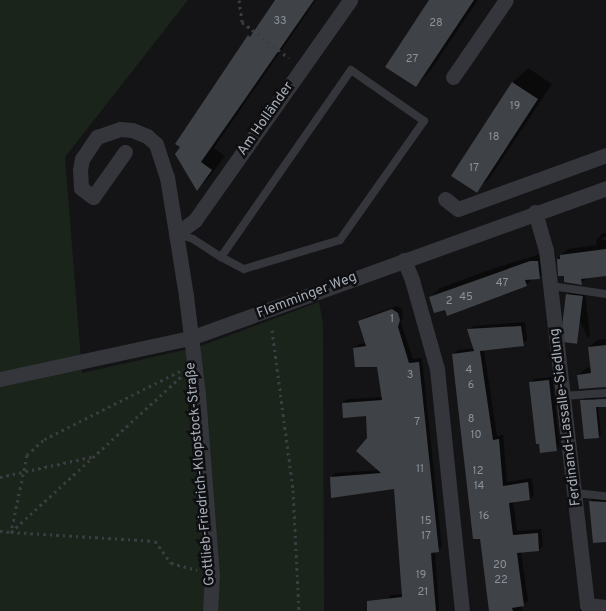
<!DOCTYPE html>
<html>
<head>
<meta charset="utf-8">
<style>
  body { margin:0 }
  #map { position:relative; width:606px; height:611px; overflow:hidden; background:#141416; font-family:Overpass,sans-serif }
  div>[style] { position:absolute }
  .green>* { inset:0; background:#1b241b }
  .shadow>* { inset:0; background:#0007 }
  .building>* { inset:0; background:#3f4246; transform-origin:0 0 }
  .path>* { height:3px; margin-top:-1.5px; transform-origin:0; background:repeating-linear-gradient(90deg,#3a3d42 0 2.5px,transparent 0 6.5px) }
  .lane>* { height:8px; margin:-4px; padding:0 4px; transform-origin:4px; border-radius:4px; background:#34363b }
  .street>* { height:15px; margin:-7.5px; padding:0 7.5px; transform-origin:7.5px; border-radius:7.5px; background:#34363b }
  span { translate:-50% -50%; white-space:nowrap; text-align:center; line-height:1.15; -webkit-text-stroke:5px #0f0f11; paint-order:stroke }
  .number-label { font-size:11px; color:#8b929b }
  .number-label span { -webkit-text-stroke-width:0 }
  .street-label { font-size:14px; color:#a4acb7 }
</style>
</head>
<body>
<div id="map">
  <div class="green">
    <div style="clip-path:polygon(0 0,188px 0,65px 157px,82px 373px,198px 347px,319px 302px,323px 324px,324px 611px,0 611px)"></div>
  </div>
  <div class="shadow">
    <div style="clip-path:polygon(275px 0,316px 0,214px 148px,225px 156px,211px 175px,198px 189px,181px 147px,177px 144px)"></div>
    <div style="clip-path:polygon(431px 0,478px 0,430px 71px,416px 86px)"></div>
    <div style="clip-path:polygon(528px 68px,552px 84px,491px 176px,477px 191px,513px 82px)"></div>
    <div style="clip-path:polygon(603px 233px,606px 233px,606px 237px,602px 238px,602px 240px,606px 240px,606px 275px,588px 277px,581px 283px,565px 275px,558px 260px,561px 255px,568px 249px,597px 245px,596px 240px)"></div>
    <div style="clip-path:polygon(547px 252px,549px 268px,539px 278px,533px 278px,526px 285px,513px 292px,447px 314px,445px 308px,430px 298px,440px 288px,492px 269px)"></div>
    <div style="clip-path:polygon(569px 292px,585px 294px,590px 336px,588px 338px,567px 294px)"></div>
    <div style="clip-path:polygon(397px 306px,402px 309px,403px 315px,401px 323px,413px 359px,422px 358px,442px 547px,435px 551px,439px 611px,388px 611px,387px 599px,391px 595px,403px 594px,395px 487px,331px 477px,335px 473px,380px 470px,367px 415px,343px 403px,347px 399px,383px 397px,379px 365px,354px 348px,359px 344px,367px 343px,360px 322px,364px 318px)"></div>
    <div style="clip-path:polygon(525px 322px,527px 340px,523px 344px,484px 350px,497px 436px,503px 435px,507px 482px,532px 478px,534px 495px,530px 499px,513px 501px,517px 531px,541px 529px,543px 546px,539px 550px,521px 551px,528px 601px,521px 605px,522px 611px,490px 611px,453px 355px,458px 350px,475px 348px,469px 330px,473px 326px)"></div>
    <div style="clip-path:polygon(606px 339px,606px 380px,578px 375px,586px 368px,592px 367px,589px 347px,597px 340px)"></div>
    <div style="clip-path:polygon(552px 377px,560px 446px,556px 450px,530px 383px,534px 379px)"></div>
    <div style="clip-path:polygon(584px 398px,597px 398px,601px 434px,598px 437px,581px 401px)"></div>
    <div style="clip-path:polygon(592px 499px,606px 499px,606px 541px,590px 502px)"></div>
  </div>
  <div class="building">
    <div style="clip-path:polygon(275px 0,314px 0,201px 162px,212px 170px,197px 191px,175px 154px,180px 147px,175px 144px,248px 35px,250px 37px)"></div>
    <div style="clip-path:polygon(429px 0,474px 0,416px 87px,385px 67px)"></div>
    <div style="left:512px;top:82px;width:31px;height:112px;rotate:33deg"></div>
    <div style="clip-path:polygon(606px 249px,606px 276px,581px 279px,582px 285px,564px 282px,564px 276px,558px 276px,557px 259px,560px 259px,560px 255px)"></div>
    <div style="clip-path:polygon(530px 261px,538px 261px,540px 279px,525px 280px,527px 286px,447px 316px,445px 310px,434px 313px,429px 297px)"></div>
    <div style="left:566px;top:294px;width:17px;height:48px;rotate:7deg"></div>
    <div style="clip-path:polygon(392px 309px,398px 313px,400px 320px,398px 327px,409px 363px,419px 362px,439px 552px,431px 553px,436px 611px,367px 611px,367px 601px,402px 597px,394px 489px,331px 498px,330px 477px,381px 473px,356px 451px,367px 438px,366px 416px,343px 418px,342px 403px,382px 400px,377px 367px,355px 367px,353px 348px,366px 346px,358px 321px)"></div>
    <div style="clip-path:polygon(521px 326px,524px 346px,480px 351px,493px 440px,499px 439px,503px 486px,528px 482px,530px 500px,509px 503px,513px 535px,538px 533px,539px 551px,517px 553px,524px 606px,512px 608px,513px 611px,489px 611px,480px 539px,473px 539px,452px 354px,474px 351px,467px 329px)"></div>
    <div style="clip-path:polygon(606px 345px,606px 387px,579px 389px,577px 375px,591px 373px,588px 347px)"></div>
    <div style="clip-path:polygon(549px 380px,557px 451px,540px 453px,539px 444px,536px 444px,529px 382px)"></div>
    <div style="clip-path:polygon(606px 399px,606px 407px,596px 407px,599px 438px,584px 439px,580px 400px)"></div>
    <div style="clip-path:polygon(589px 501px,606px 502px,606px 542px,593px 543px)"></div>
  </div>
  <div class="path">
    <div style="left:239px;top:0;width:22px;rotate:82deg"></div>
    <div style="left:242px;top:22px;width:59px;rotate:37.5deg"></div>
    <div style="left:272px;top:330px;width:161px;rotate:82.5deg"></div>
    <div style="left:293px;top:490px;width:121px;rotate:87.2deg"></div>
    <div style="left:180px;top:371px;width:153px;rotate:153.3deg"></div>
    <div style="left:43px;top:440px;width:22px;rotate:137deg"></div>
    <div style="left:27px;top:455px;width:79px;rotate:101.7deg"></div>
    <div style="left:11px;top:532px;width:144px;rotate:3.6deg"></div>
    <div style="left:155px;top:541px;width:27px;rotate:54deg"></div>
    <div style="left:171px;top:563px;width:27px;rotate:15deg"></div>
    <div style="left:0;top:477px;width:97px;rotate:-12.5deg"></div>
    <div style="left:0;top:531px;width:11px;rotate:5deg"></div>
    <div style="left:11px;top:532px;width:230px;rotate:-42.4deg"></div>
  </div>
  <div class="lane">
    <div style="left:177px;top:234px;width:17px;rotate:17deg"></div>
    <div style="left:193px;top:239px;width:33px;rotate:33deg"></div>
    <div style="left:221px;top:257px;width:26px;rotate:28deg"></div>
    <div style="left:244px;top:269px;width:100px;rotate:-16.8deg"></div>
    <div style="left:340px;top:240px;width:146px;rotate:-54.8deg"></div>
    <div style="left:424px;top:121px;width:89px;rotate:-145.1deg"></div>
    <div style="left:351px;top:70px;width:228px;rotate:124.8deg"></div>
    <div style="left:551px;top:286px;width:56px;rotate:8.3deg"></div>
    <div style="left:563px;top:396px;width:43px;rotate:-4deg"></div>
    <div style="left:575px;top:493px;width:31px;rotate:6deg"></div>
  </div>
  <div class="street">
    <div style="left:453px;top:77px;width:93px;rotate:-55.5deg"></div>
    <div style="left:125px;top:152px;width:55px;rotate:125.4deg"></div>
    <div style="left:93px;top:197px;width:15px;rotate:-143deg"></div>
    <div style="left:81px;top:188px;width:18px;rotate:-93deg"></div>
    <div style="left:80px;top:170px;width:11px;rotate:-80deg"></div>
    <div style="left:82px;top:159px;width:27px;rotate:-56deg"></div>
    <div style="left:97px;top:137px;width:24px;rotate:-19deg"></div>
    <div style="left:120px;top:129px;width:12px;rotate:5deg"></div>
    <div style="left:132px;top:130px;width:16px;rotate:22deg"></div>
    <div style="left:147px;top:136px;width:12px;rotate:42deg"></div>
    <div style="left:156px;top:144px;width:35px;rotate:72deg"></div>
    <div style="left:167px;top:177px;width:121px;rotate:80.9deg"></div>
    <div style="left:186px;top:296px;width:99px;rotate:83deg"></div>
    <div style="left:198px;top:394px;width:181px;rotate:85.6deg"></div>
    <div style="left:212px;top:574px;width:37px;rotate:93deg"></div>
    <div style="left:445px;top:199px;width:16px;rotate:38deg"></div>
    <div style="left:458px;top:209px;width:158px;rotate:-20deg"></div>
    <div style="left:535px;top:212px;width:40px;rotate:74deg"></div>
    <div style="left:546px;top:250px;width:357px;rotate:83.4deg"></div>
    <div style="left:587px;top:605px;width:19px;rotate:6deg"></div>
    <div style="left:176px;top:234px;width:24px;rotate:-36deg"></div>
    <div style="left:195px;top:220px;width:269px;rotate:-54.8deg"></div>
    <div style="left:404px;top:260px;width:22px;rotate:68deg"></div>
    <div style="left:412px;top:280px;width:92px;rotate:74.3deg"></div>
    <div style="left:437px;top:369px;width:243px;rotate:84.1deg"></div>
    <div style="left:0;top:379px;width:194px;rotate:-12.2deg"></div>
    <div style="left:190px;top:338px;width:442px;rotate:-19.8deg"></div>
  </div>
  <div class="number-label">
    <span style="left:280px;top:21px">33</span>
    <span style="left:436px;top:23px">28</span>
    <span style="left:412px;top:59px">27</span>
    <span style="left:515px;top:106px">19</span>
    <span style="left:494px;top:137px">18</span>
    <span style="left:474px;top:168px">17</span>
    <span style="left:502px;top:283px">47</span>
    <span style="left:466px;top:297px">45</span>
    <span style="left:449px;top:301px">2</span>
    <span style="left:392px;top:319px">1</span>
    <span style="left:469px;top:370px">4</span>
    <span style="left:410px;top:375px">3</span>
    <span style="left:471px;top:385px">6</span>
    <span style="left:471px;top:419px">8</span>
    <span style="left:417px;top:422px">7</span>
    <span style="left:476px;top:435px">10</span>
    <span style="left:420px;top:469px">11</span>
    <span style="left:478px;top:471px">12</span>
    <span style="left:479px;top:486px">14</span>
    <span style="left:484px;top:516px">16</span>
    <span style="left:426px;top:521px">15</span>
    <span style="left:426px;top:536px">17</span>
    <span style="left:500px;top:565px">20</span>
    <span style="left:421px;top:575px">19</span>
    <span style="left:501px;top:580px">22</span>
    <span style="left:423px;top:592px">21</span>
  </div>
  <div class="street-label">
    <span style="left:266px;top:119px;rotate:-55deg">Am Holländer</span>
    <span style="left:307px;top:296px;rotate:-21deg">Flemminger Weg</span>
    <span style="left:566px;top:417px;rotate:-97deg">Ferdinand-Lassalle-Siedlung</span>
    <span style="left:201px;top:474px;rotate:-95deg">Gottlieb-Friedrich-Klopstock-Straße</span>
  </div>
</div>
</body>
</html>
